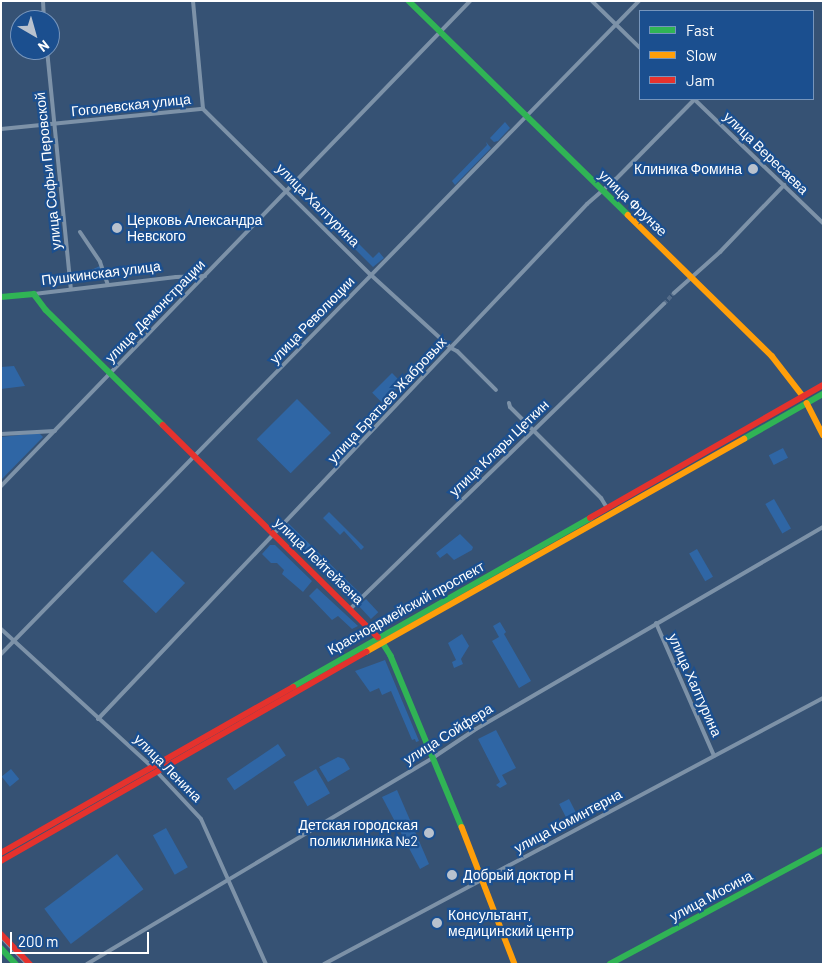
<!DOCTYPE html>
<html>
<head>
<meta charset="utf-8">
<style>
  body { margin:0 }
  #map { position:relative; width:824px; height:965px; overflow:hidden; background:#365274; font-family:Barlow,sans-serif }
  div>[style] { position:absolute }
  .green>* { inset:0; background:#2f66a5; transform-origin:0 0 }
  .street-tunnel>* { height:4px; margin-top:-2px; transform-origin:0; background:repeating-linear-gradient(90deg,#546c89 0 4px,transparent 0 6px) }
  .street>* { height:4px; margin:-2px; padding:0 2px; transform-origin:2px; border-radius:2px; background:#7d92a8 }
  .fast>* { height:5.5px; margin:-2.75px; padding:0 2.75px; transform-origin:2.75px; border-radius:2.75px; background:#30b455 }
  .slow>* { height:5.5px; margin:-2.75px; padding:0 2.75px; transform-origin:2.75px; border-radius:2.75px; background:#ff9f0a }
  .jam>* { height:5.5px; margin:-2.75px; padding:0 2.75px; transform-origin:2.75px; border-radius:2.75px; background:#e5322d }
  .tram>* { height:1px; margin:-0.5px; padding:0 0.5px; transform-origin:0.5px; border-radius:0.5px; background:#7e92a7 }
  .dots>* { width:14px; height:14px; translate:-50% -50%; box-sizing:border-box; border:2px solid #1b4f8f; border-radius:50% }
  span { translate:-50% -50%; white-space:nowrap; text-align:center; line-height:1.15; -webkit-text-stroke:4.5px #1b4f8f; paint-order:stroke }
  .street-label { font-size:14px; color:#fff }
  .poi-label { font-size:14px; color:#fff }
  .right { translate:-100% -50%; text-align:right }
  .left { translate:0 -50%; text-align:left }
  .frame { position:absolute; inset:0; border:2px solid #fff; pointer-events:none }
  .legend { position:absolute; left:639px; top:10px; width:175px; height:90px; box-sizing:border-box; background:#1b4f8f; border:1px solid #7695bc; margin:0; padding:6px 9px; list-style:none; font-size:15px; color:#fff }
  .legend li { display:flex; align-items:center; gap:10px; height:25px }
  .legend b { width:25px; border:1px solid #7695bc }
  .north { position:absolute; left:10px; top:10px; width:50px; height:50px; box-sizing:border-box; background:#1b4f8f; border:1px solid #7695bc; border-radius:50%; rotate:142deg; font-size:14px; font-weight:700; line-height:20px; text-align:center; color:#fff }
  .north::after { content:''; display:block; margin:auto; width:18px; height:22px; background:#b9c2ce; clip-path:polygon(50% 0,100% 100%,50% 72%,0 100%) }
  .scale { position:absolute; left:10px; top:932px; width:139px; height:22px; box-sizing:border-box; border:2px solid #fff; border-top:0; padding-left:6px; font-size:15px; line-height:18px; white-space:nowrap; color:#fff; -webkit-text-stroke:4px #1b4f8f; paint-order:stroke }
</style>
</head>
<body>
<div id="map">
  <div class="green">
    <div style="clip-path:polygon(505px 122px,510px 128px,498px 141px,494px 142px,490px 138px)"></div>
    <div style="clip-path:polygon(486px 142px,491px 148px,455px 185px,452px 181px,487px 145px)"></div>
    <div style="clip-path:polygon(323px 208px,373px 258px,379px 252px,384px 258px,373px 267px,319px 213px)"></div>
    <div style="clip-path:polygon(100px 266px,104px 277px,83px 281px,82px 274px)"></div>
    <div style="clip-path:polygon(14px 366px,25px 386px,1px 389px,1px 367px)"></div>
    <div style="left:392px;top:373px;width:14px;height:28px;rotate:45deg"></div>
    <div style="left:297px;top:399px;width:48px;height:57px;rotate:45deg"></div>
    <div style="clip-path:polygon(39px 433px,43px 437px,1px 480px,1px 437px)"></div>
    <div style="left:783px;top:448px;width:11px;height:16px;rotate:63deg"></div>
    <div style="left:774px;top:499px;width:34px;height:10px;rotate:60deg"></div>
    <div style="clip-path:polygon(329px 512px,364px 547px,361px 550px,344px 531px,340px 535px,323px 518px)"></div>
    <div style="clip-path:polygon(288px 523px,289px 524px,362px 595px,355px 601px,351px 599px,284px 533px,283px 530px)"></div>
    <div style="clip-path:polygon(460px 534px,473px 547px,472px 550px,454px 560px,447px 553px,440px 558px,436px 553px)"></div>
    <div style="clip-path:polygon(270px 545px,275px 545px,312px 581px,303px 592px,282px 574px,284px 570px,277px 563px,271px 563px,262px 554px)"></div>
    <div style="left:697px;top:549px;width:32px;height:9px;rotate:60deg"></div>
    <div style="left:152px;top:551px;width:46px;height:42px;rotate:44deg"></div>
    <div style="clip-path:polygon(317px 588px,344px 613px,358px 626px,352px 629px,338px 616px,332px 620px,309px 596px)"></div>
    <div style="left:366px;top:599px;width:18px;height:10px;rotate:47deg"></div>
    <div style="clip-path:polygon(500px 622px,506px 632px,504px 634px,531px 681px,519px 688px,492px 641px,499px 637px,493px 626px)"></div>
    <div style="clip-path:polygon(462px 634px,469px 646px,461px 659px,463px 664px,454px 668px,452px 662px,456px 660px,448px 643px)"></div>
    <div style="clip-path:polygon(385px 660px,419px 741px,416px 742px,415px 739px,412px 740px,391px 691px,382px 695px,379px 688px,370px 692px,355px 671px)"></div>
    <div style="clip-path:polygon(496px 730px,516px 768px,502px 775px,507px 784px,500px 788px,496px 785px,500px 782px,478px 739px)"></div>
    <div style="left:278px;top:744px;width:14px;height:62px;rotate:56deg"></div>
    <div style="clip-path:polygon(338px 757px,344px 759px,350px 769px,328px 782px,319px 767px)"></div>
    <div style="left:11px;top:769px;width:13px;height:12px;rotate:51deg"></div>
    <div style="left:316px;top:769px;width:28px;height:26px;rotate:60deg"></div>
    <div style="clip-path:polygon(397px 790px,429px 864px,420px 869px,382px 797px)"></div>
    <div style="left:569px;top:799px;width:20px;height:11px;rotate:63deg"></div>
    <div style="left:166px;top:828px;width:45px;height:15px;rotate:61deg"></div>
    <div style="left:117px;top:854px;width:44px;height:91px;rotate:53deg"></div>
  </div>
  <div class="street-tunnel">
    <div style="left:664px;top:304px;width:15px;rotate:-48deg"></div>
  </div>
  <div class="street">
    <div style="left:43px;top:1px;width:19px;rotate:87deg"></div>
    <div style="left:193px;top:1px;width:108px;rotate:84.7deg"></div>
    <div style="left:203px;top:109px;width:236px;rotate:44.7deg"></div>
    <div style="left:371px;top:275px;width:108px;rotate:42.4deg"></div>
    <div style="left:451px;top:348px;width:7px;rotate:27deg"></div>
    <div style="left:457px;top:351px;width:55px;rotate:45deg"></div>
    <div style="left:592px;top:1px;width:67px;rotate:44.4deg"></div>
    <div style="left:47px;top:50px;width:240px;rotate:84.3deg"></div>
    <div style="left:694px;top:99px;width:179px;rotate:43.9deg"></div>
    <div style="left:1px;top:129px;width:203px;rotate:-5.7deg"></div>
    <div style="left:80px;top:232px;width:36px;rotate:56deg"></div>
    <div style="left:100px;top:262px;width:24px;rotate:71deg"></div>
    <div style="left:674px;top:293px;width:62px;rotate:-41.7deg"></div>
    <div style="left:720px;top:252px;width:93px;rotate:-46.3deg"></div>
    <div style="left:34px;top:294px;width:143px;rotate:-6.8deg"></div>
    <div style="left:176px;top:277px;width:29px;rotate:-2deg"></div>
    <div style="left:509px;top:403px;width:4px;rotate:76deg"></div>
    <div style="left:510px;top:407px;width:129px;rotate:45deg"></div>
    <div style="left:601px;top:498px;width:12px;rotate:59deg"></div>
    <div style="left:1px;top:434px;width:54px;rotate:-3.2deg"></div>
    <div style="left:1px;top:486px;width:675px;rotate:-45.96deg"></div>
    <div style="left:350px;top:609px;width:438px;rotate:-44.2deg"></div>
    <div style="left:656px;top:623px;width:145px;rotate:66.4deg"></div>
    <div style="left:1px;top:629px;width:205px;rotate:42.4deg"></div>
    <div style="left:1px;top:654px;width:913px;rotate:-45.67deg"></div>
    <div style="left:98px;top:719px;width:710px;rotate:-46.48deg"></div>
    <div style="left:587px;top:204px;width:38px;rotate:-41deg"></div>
    <div style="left:616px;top:179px;width:112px;rotate:-45.4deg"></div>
    <div style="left:157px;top:772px;width:64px;rotate:46.9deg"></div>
    <div style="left:201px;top:819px;width:159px;rotate:65.9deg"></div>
    <div style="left:87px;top:964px;width:404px;rotate:-30.8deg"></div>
    <div style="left:434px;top:757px;width:50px;rotate:-33.7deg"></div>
    <div style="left:476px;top:729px;width:402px;rotate:-30.2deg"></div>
    <div style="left:324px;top:964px;width:565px;rotate:-28.06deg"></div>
  </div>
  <div class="fast">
    <div style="left:409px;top:1px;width:306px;rotate:44.3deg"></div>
    <div style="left:1px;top:297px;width:33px;rotate:-5deg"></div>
    <div style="left:34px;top:294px;width:20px;rotate:53deg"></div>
    <div style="left:46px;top:310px;width:164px;rotate:44.5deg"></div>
    <div style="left:744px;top:439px;width:91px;rotate:-29.7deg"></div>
    <div style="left:383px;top:643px;width:15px;rotate:58deg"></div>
    <div style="left:391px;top:656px;width:185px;rotate:67.5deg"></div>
    <div style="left:293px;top:687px;width:342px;rotate:-29.6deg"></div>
    <div style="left:1px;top:948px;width:22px;rotate:47deg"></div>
    <div style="left:610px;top:964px;width:242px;rotate:-28.2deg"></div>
  </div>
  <div class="slow">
    <div style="left:628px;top:215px;width:202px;rotate:44.4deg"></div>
    <div style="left:772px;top:356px;width:51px;rotate:52.2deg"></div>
    <div style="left:807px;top:403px;width:36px;rotate:63deg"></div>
    <div style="left:366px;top:652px;width:434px;rotate:-29.4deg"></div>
    <div style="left:462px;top:827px;width:147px;rotate:68.9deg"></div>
  </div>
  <div class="jam">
    <div style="left:163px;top:425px;width:302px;rotate:44.6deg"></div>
    <div style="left:590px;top:518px;width:268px;rotate:-29.7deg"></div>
    <div style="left:1px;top:853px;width:336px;rotate:-29.6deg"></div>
    <div style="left:1px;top:861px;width:421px;rotate:-29.8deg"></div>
    <div style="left:1px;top:934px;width:42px;rotate:46deg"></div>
  </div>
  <div class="tram">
    <div style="left:1px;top:939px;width:35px;rotate:46deg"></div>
    <div style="left:323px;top:964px;width:567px;rotate:-28.1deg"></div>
  </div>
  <div class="dots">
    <div style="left:753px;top:169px;background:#b9c2ce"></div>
    <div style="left:117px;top:228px;background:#b9c2ce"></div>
    <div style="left:429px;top:833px;background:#b9c2ce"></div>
    <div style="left:452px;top:875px;background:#b9c2ce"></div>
    <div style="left:437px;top:923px;background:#b9c2ce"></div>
  </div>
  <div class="street-label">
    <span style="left:131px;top:105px;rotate:-6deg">Гоголевская улица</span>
    <span style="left:766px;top:153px;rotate:44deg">улица Вересаева</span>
    <span style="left:48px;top:171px;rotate:-96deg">улица Софьи Перовской</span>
    <span style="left:633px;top:203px;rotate:44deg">улица Фрунзе</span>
    <span style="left:318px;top:205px;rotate:45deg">улица Халтурина</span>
    <span style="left:101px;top:273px;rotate:-7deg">Пушкинская улица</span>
    <span style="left:155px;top:311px;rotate:-46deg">улица Демонстрации</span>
    <span style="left:312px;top:320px;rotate:-46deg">улица Революции</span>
    <span style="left:387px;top:400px;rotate:-47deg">улица Братьев Жабровых</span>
    <span style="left:499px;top:448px;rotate:-44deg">улица Клары Цеткин</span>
    <span style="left:319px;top:561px;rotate:44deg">улица Лейтейзена</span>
    <span style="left:406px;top:608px;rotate:-29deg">Красноармейский проспект</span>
    <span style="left:695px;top:685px;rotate:66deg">улица Халтурина</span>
    <span style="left:448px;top:734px;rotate:-32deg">улица Сойфера</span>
    <span style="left:168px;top:768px;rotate:45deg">улица Ленина</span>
    <span style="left:568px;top:821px;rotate:-28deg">улица Коминтерна</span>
    <span style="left:711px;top:896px;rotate:-28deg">улица Мосина</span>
  </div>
  <div class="poi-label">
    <span class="right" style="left:742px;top:169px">Клиника Фомина</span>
    <span class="left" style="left:127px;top:228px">Церковь Александра<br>Невского</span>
    <span class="right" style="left:418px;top:833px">Детская городская<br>поликлиника №2</span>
    <span class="left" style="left:463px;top:875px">Добрый доктор Н</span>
    <span class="left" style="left:448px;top:923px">Консультант,<br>медицинский центр</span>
  </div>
  <div class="frame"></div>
  <ul class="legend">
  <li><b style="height:6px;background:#30b455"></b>Fast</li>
  <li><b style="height:6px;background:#ff9f0a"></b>Slow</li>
  <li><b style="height:6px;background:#e5322d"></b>Jam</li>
  </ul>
  <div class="north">N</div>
  <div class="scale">200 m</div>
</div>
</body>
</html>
